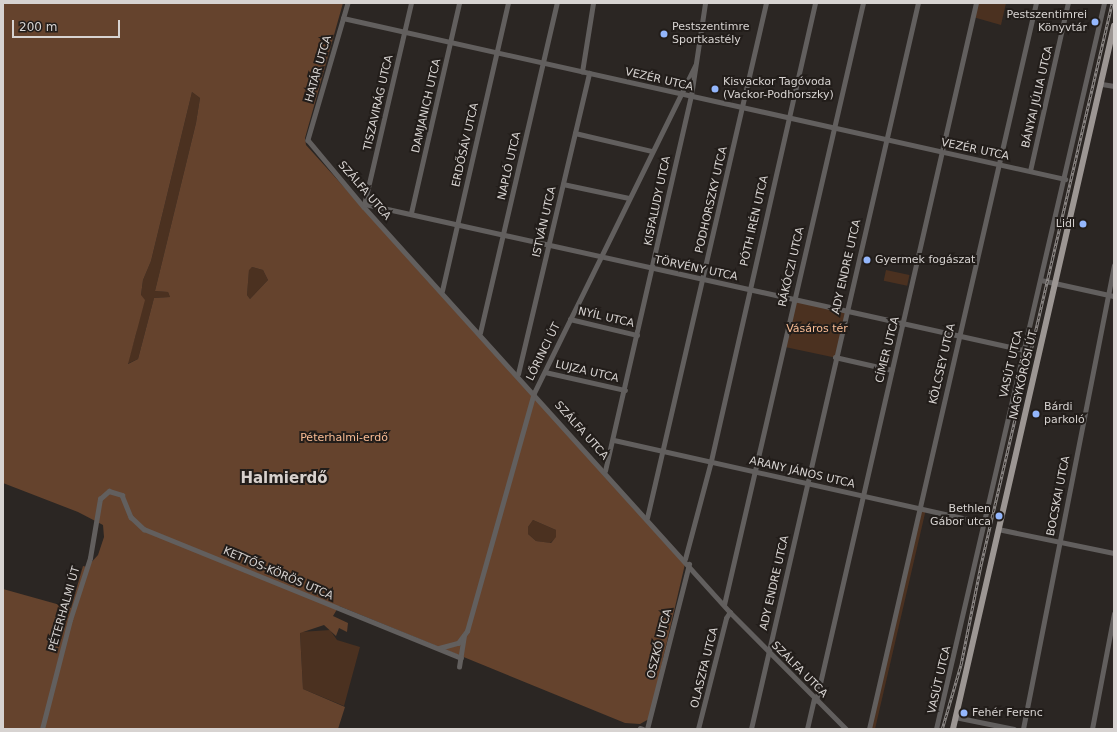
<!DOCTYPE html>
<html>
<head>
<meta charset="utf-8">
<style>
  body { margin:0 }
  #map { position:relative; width:1117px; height:732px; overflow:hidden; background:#2b2623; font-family:"DejaVu Sans",sans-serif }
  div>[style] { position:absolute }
  .green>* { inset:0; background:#4b3120; transform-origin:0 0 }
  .forest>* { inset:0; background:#65432d }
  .minor>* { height:4.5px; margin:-2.25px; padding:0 2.25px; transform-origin:2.25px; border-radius:2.25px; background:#625f5e }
  .major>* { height:5.5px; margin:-2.75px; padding:0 2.75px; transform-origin:2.75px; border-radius:2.75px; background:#9c9693 }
  .rail>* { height:2.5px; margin-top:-1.25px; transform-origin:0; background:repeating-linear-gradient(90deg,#221d1a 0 3px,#8f8b89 0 6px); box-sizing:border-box; border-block:1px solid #8f8b89 }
  .dots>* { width:11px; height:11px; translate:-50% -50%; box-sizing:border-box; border:2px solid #221d1a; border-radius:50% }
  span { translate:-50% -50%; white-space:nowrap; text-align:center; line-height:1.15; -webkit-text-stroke:4px #221d1a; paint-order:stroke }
  .poi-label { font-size:11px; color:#d7d3d1 }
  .right { translate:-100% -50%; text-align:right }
  .left { translate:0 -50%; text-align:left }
  .street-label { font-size:11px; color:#d7d3d1 }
  .park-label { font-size:11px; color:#f9bc94 }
  .district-label { font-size:15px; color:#d8d1cd; font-weight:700 }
  .frame { position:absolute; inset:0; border:4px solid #d7d3d1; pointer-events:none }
  .scale { position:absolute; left:12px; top:20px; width:108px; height:18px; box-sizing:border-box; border:2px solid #d7d3d1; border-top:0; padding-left:5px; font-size:12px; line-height:14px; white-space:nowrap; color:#d7d3d1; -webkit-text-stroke:3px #221d1a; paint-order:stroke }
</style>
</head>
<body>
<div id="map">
  <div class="green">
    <div style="clip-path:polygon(976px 3px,1006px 3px,1001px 25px,973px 17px)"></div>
    <div style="clip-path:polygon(192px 92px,200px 98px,196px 123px,155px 291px,168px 292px,170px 297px,154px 298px,138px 359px,127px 364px,136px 334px,143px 280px,151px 261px)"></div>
    <div style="clip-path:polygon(252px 267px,263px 270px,268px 280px,250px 299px,247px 295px,249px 269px)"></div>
    <div style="left:886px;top:270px;width:24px;height:11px;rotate:12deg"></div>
    <div style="left:795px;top:300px;width:53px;height:48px;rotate:12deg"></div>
    <div style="clip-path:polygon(919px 508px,926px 509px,875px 729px,869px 729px)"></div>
    <div style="clip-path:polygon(533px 520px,556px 530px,556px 538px,550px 543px,536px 541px,528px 534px,528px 527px)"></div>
    <div style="clip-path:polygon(330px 630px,337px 640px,360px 647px,344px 706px,303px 689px,300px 632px)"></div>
  </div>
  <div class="forest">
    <div style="clip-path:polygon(evenodd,3px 3px,343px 3px,305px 138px,306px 145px,685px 564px,649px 719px,640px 724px,625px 723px,339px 606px,333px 616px,348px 623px,347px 632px,339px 628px,336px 636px,324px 625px,300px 633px,303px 689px,345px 707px,338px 729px,3px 729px,3px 589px,71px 608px,83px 566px,87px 567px,98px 555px,104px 537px,103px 525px,78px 512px,3px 483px,3px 3px,192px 92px,200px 98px,196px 123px,155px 291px,168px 292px,170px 297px,154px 298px,138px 359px,128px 364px,145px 300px,141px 295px,143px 280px,151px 261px,192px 92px,3px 3px,252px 267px,263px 270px,268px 280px,250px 299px,247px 295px,249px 270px,252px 267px,3px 3px,533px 520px,556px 530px,556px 537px,551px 543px,536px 541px,528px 534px,528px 527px,533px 520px)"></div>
  </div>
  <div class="minor">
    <div style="left:348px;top:3px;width:143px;rotate:106.3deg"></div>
    <div style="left:308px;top:140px;width:87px;rotate:50.1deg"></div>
    <div style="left:364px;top:207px;width:546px;rotate:47.9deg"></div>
    <div style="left:730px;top:612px;width:165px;rotate:45.2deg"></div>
    <div style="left:343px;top:18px;width:740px;rotate:12.57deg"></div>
    <div style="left:582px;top:72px;width:70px;rotate:-80.9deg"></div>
    <div style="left:1102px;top:84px;width:12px;rotate:9deg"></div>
    <div style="left:575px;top:133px;width:79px;rotate:13.2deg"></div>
    <div style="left:1030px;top:171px;width:172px;rotate:-77.3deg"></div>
    <div style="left:563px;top:184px;width:67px;rotate:12deg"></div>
    <div style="left:365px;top:204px;width:675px;rotate:12.49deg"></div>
    <div style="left:364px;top:205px;width:207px;rotate:-76.9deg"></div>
    <div style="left:411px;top:213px;width:215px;rotate:-77.1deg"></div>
    <div style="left:1041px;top:280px;width:75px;rotate:12.4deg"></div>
    <div style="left:442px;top:291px;width:295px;rotate:-77.1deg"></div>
    <div style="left:570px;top:319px;width:69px;rotate:13.4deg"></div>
    <div style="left:480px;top:333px;width:339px;rotate:-76.9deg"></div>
    <div style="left:835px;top:357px;width:58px;rotate:12.8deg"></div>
    <div style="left:545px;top:372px;width:82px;rotate:12.7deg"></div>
    <div style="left:518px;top:374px;width:309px;rotate:-76.7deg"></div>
    <div style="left:614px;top:440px;width:381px;rotate:12.6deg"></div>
    <div style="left:605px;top:471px;width:385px;rotate:-77.1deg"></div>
    <div style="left:691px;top:96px;width:94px;rotate:-81.4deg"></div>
    <div style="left:647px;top:518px;width:529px;rotate:-76.99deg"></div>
    <div style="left:998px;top:529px;width:118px;rotate:11.7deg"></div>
    <div style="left:685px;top:559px;width:101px;rotate:-75.1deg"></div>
    <div style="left:711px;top:461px;width:470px;rotate:-77.2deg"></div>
    <div style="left:724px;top:605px;width:618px;rotate:-77deg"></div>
    <div style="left:439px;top:648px;width:20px;rotate:-15deg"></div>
    <div style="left:458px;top:643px;width:15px;rotate:-53deg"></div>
    <div style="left:467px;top:631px;width:247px;rotate:-74.3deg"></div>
    <div style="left:534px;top:393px;width:364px;rotate:-63.8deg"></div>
    <div style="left:459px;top:667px;width:31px;rotate:-81deg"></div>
    <div style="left:816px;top:701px;width:716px;rotate:-77.09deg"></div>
    <div style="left:955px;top:717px;width:60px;rotate:11.5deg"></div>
    <div style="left:640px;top:728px;width:3px;rotate:18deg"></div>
    <div style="left:42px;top:729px;width:113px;rotate:-75.6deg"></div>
    <div style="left:70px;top:620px;width:65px;rotate:-72.1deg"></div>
    <div style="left:90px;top:558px;width:60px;rotate:-80.4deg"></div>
    <div style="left:100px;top:499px;width:12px;rotate:-42deg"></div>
    <div style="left:109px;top:491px;width:14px;rotate:17deg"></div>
    <div style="left:122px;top:495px;width:24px;rotate:68deg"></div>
    <div style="left:131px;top:517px;width:18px;rotate:43deg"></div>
    <div style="left:144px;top:529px;width:342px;rotate:22.1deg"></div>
    <div style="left:647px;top:729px;width:170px;rotate:-75.7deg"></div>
    <div style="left:698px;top:729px;width:114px;rotate:-75.8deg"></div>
    <div style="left:726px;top:618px;width:7px;rotate:-56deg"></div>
    <div style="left:751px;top:729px;width:745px;rotate:-77.05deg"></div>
    <div style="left:807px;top:729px;width:31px;rotate:-77deg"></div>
    <div style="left:869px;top:729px;width:745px;rotate:-77.05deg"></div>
    <div style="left:936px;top:729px;width:745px;rotate:-76.97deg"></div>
    <div style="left:1023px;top:729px;width:472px;rotate:-78.9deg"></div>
    <div style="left:1092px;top:729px;width:117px;rotate:-79.2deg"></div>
  </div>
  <div class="major">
    <div style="left:953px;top:729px;width:721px;rotate:-77.1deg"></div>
  </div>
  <div class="rail">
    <div style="left:942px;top:729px;width:68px;rotate:-73.7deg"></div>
    <div style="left:961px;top:664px;width:102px;rotate:-78.7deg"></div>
    <div style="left:981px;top:564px;width:576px;rotate:-76.86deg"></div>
  </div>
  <div class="dots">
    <div style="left:1095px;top:22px;background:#94b7fd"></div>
    <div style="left:664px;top:34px;background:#94b7fd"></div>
    <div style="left:715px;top:89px;background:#94b7fd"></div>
    <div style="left:1083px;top:224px;background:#94b7fd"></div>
    <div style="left:867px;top:260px;background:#94b7fd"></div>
    <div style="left:1036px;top:414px;background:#94b7fd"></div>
    <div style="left:999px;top:516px;background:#94b7fd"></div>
    <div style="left:964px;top:713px;background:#94b7fd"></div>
  </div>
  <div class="poi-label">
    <span class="right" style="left:1087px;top:22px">Pestszentimrei<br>Könyvtár</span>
    <span class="left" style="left:672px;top:34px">Pestszentimre<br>Sportkastély</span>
    <span class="left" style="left:723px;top:89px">Kisvackor Tagóvoda<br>(Vackor-Podhorszky)</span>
    <span class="right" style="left:1075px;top:224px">Lidl</span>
    <span class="left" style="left:875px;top:260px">Gyermek fogászat</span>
    <span class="left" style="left:1044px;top:414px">Bárdi<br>parkoló</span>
    <span class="right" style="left:991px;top:516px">Bethlen<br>Gábor utca</span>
    <span class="left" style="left:972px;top:713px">Fehér Ferenc</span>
  </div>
  <div class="street-label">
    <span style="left:319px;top:69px;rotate:-74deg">HATÁR UTCA</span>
    <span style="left:659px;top:80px;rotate:13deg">VEZÉR UTCA</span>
    <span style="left:1038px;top:97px;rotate:-77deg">BÁNYAI JÚLIA UTCA</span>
    <span style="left:379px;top:103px;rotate:-77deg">TISZAVIRÁG UTCA</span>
    <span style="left:427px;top:106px;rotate:-77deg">DAMJANICH UTCA</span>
    <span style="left:466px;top:145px;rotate:-77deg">ERDŐSÁV UTCA</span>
    <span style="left:975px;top:150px;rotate:12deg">VEZÉR UTCA</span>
    <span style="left:510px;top:166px;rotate:-77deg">NAPLÓ UTCA</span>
    <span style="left:364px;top:191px;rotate:49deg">SZÁLFA UTCA</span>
    <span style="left:712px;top:200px;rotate:-77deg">PODHORSZKY UTCA</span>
    <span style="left:658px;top:201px;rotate:-78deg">KISFALUDY UTCA</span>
    <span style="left:755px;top:221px;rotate:-77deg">PÓTH IRÉN UTCA</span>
    <span style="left:545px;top:222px;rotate:-77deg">ISTVÁN UTCA</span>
    <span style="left:792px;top:267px;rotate:-77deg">RÁKÓCZI UTCA</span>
    <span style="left:847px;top:267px;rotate:-77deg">ADY ENDRE UTCA</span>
    <span style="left:696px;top:269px;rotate:12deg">TÖRVÉNY UTCA</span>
    <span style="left:606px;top:318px;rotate:13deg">NYÍL UTCA</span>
    <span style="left:888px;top:350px;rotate:-76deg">CÍMER UTCA</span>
    <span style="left:544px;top:352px;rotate:-64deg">LŐRINCI ÚT</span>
    <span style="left:943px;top:364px;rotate:-77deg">KÖLCSEY UTCA</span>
    <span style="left:1012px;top:364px;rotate:-77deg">VASÚT UTCA</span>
    <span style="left:587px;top:372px;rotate:13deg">LUJZA UTCA</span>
    <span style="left:1024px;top:375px;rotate:-77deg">NAGYKŐRÖSI ÚT</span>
    <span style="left:581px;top:431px;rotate:48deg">SZÁLFA UTCA</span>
    <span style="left:802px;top:473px;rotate:13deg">ARANY JÁNOS UTCA</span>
    <span style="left:1059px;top:496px;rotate:-79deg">BOCSKAI UTCA</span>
    <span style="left:278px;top:574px;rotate:23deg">KETTŐS-KÖRÖS UTCA</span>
    <span style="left:775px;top:583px;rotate:-77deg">ADY ENDRE UTCA</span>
    <span style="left:65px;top:609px;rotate:-74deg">PÉTERHALMI ÚT</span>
    <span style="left:660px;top:644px;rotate:-76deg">OSZKÓ UTCA</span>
    <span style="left:705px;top:668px;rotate:-76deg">OLASZFA UTCA</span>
    <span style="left:799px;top:670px;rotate:45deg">SZÁLFA UTCA</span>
    <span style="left:940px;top:680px;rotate:-77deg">VASÚT UTCA</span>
  </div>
  <div class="park-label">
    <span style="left:817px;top:329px">Vásáros tér</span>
    <span style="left:344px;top:438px">Péterhalmi-erdő</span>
  </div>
  <div class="district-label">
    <span style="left:284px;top:479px">Halmierdő</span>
  </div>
  <div class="frame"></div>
  <div class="scale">200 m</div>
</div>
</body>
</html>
